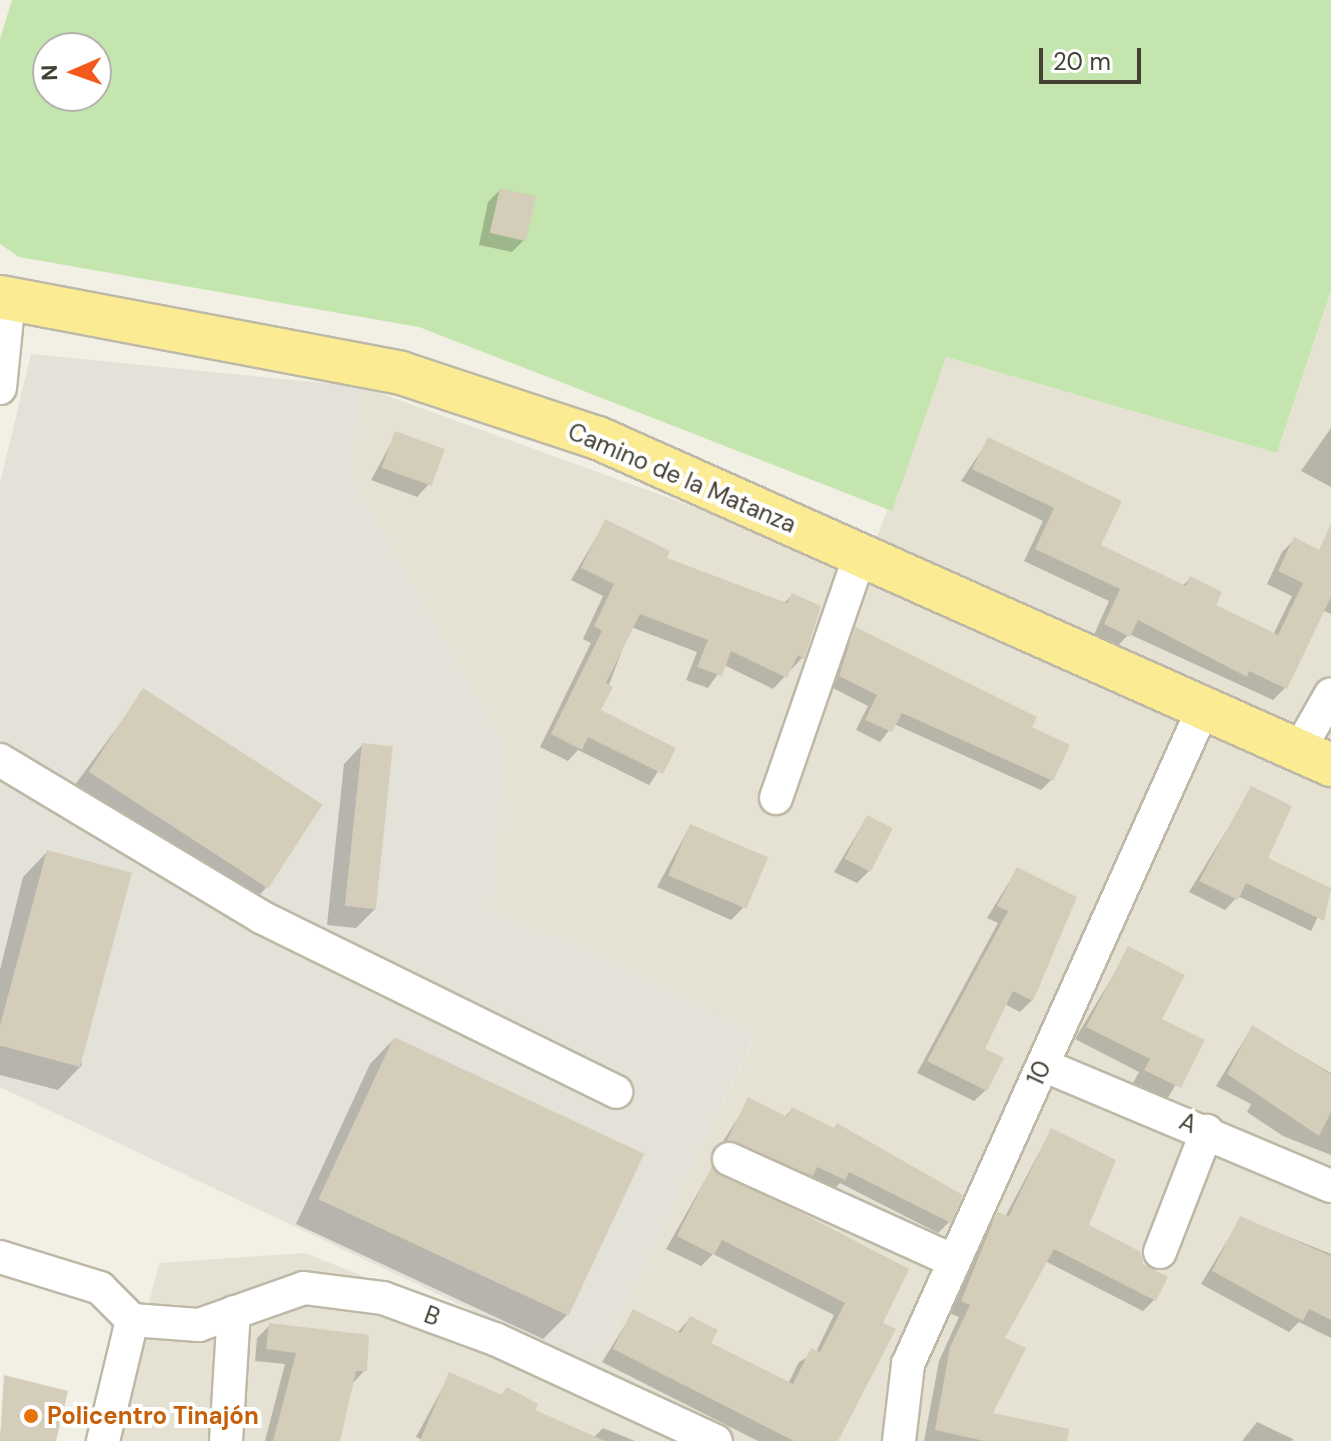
<!DOCTYPE html>
<html>
<head>
<meta charset="utf-8">
<style>
  body { margin:0 }
  #map { position:relative; width:1331px; height:1441px; overflow:hidden; background:#f2f0e4; font-family:"DM Sans",sans-serif }
  div>[style] { position:absolute }
  .residential>* { inset:0; background:#e5e2d3 }
  .industrial>* { inset:0; background:#e4e1d9 }
  .green>* { inset:0; background:#c5e5ae }
  .shadow>* { inset:0; background:#0003 }
  .building>* { inset:0; background:#d3cdba; transform-origin:0 0 }
  .roads { filter:drop-shadow(2px 0 #bdb8a7) drop-shadow(-2px 0 #bdb8a7) drop-shadow(0 2px #bdb8a7) drop-shadow(0 -2px #bdb8a7) }
  .minor>* { height:32px; margin:-16px; padding:0 16px; transform-origin:16px; border-radius:16px; background:#fff }
  .major>* { height:42px; margin:-21px; padding:0 21px; transform-origin:21px; border-radius:21px; background:#fbec94 }
  .dots>* { width:22px; height:22px; translate:-50% -50%; box-sizing:border-box; border:4px solid #fff; border-radius:50% }
  span { translate:-50% -50%; white-space:nowrap; text-align:center; line-height:1.15; -webkit-text-stroke:8px #fff; paint-order:stroke }
  .street-label { font-size:24px; color:#444034 }
  .food-label { font-size:24px; color:#c56008; font-weight:700 }
  .left { translate:0 -50%; text-align:left }
  .north { position:absolute; left:32px; top:32px; width:80px; height:80px; box-sizing:border-box; background:#fff; border:2px solid #b4b3ae; border-radius:50%; rotate:268deg; font-size:22px; font-weight:700; line-height:32px; text-align:center; color:#444034 }
  .north::after { content:''; display:block; margin:auto; width:28px; height:36px; background:#f3591a; clip-path:polygon(50% 0,100% 100%,50% 72%,0 100%) }
  .scale { position:absolute; left:1039px; top:48px; width:102px; height:36px; box-sizing:border-box; border:4px solid #444034; border-top:0; padding-left:10px; font-size:24px; line-height:28px; white-space:nowrap; color:#444034; -webkit-text-stroke:6px #fff; paint-order:stroke }
</style>
</head>
<body>
<div id="map">
  <div class="residential">
    <div style="clip-path:polygon(1331px 291px,1331px 1441px,115px 1441px,159px 1263px,305px 1253px,596px 1369px,757px 1032px,493px 908px,505px 746px,350px 475px,363px 387px,865px 569px,945px 357px,1277px 453px)"></div>
  </div>
  <div class="industrial">
    <div style="clip-path:polygon(31px 354px,363px 387px,350px 475px,505px 746px,493px 908px,757px 1031px,596px 1369px,0 1087px,0 483px)"></div>
  </div>
  <div class="green">
    <div style="clip-path:polygon(evenodd,12px 0,1331px 0,1331px 291px,1277px 453px,946px 357px,892px 511px,419px 327px,19px 257px,0 244px,0 39px,12px 0,48px 48px,96px 48px,96px 96px,48px 96px,48px 48px)"></div>
  </div>
  <div class="shadow">
    <div style="clip-path:polygon(500px 190px,524px 240px,512px 252px,479px 245px,488px 202px)"></div>
    <div style="clip-path:polygon(1331px 428px,1331px 487px,1301px 471px)"></div>
    <div style="clip-path:polygon(396px 434px,429px 484px,417px 497px,371px 480px)"></div>
    <div style="clip-path:polygon(989px 439px,1098px 546px,1182px 586px,1191px 578px,1214px 606px,1273px 635px,1292px 596px,1267px 584px,1282px 552px,1294px 540px,1331px 558px,1331px 614px,1322px 610px,1285px 688px,1273px 700px,1129px 634px,1116px 648px,1093px 637px,1109px 601px,1024px 561px,1043px 521px,961px 481px)"></div>
    <div style="clip-path:polygon(606px 521px,664px 559px,784px 603px,792px 595px,802px 658px,773px 689px,724px 665px,708px 688px,686px 680px,697px 652px,631px 627px,599px 711px,673px 749px,649px 785px,578px 750px,568px 761px,540px 747px,591px 643px,583px 639px,603px 596px,571px 580px)"></div>
    <div style="clip-path:polygon(856px 630px,1034px 718px,1030px 728px,1052px 779px,1041px 790px,894px 724px,880px 742px,856px 730px,868px 706px,829px 686px)"></div>
    <div style="clip-path:polygon(144px 691px,266px 888px,242px 913px,66px 797px)"></div>
    <div style="clip-path:polygon(362px 745px,375px 909px,356px 928px,327px 925px,344px 764px)"></div>
    <div style="clip-path:polygon(1252px 789px,1265px 859px,1331px 890px,1311px 931px,1238px 896px,1225px 910px,1189px 892px)"></div>
    <div style="clip-path:polygon(867px 817px,869px 871px,857px 883px,834px 872px)"></div>
    <div style="clip-path:polygon(690px 826px,743px 908px,731px 920px,657px 887px)"></div>
    <div style="clip-path:polygon(47px 852px,82px 1065px,58px 1090px,0 1075px,0 970px,23px 877px)"></div>
    <div style="clip-path:polygon(1017px 869px,1075px 898px,1032px 1000px,1020px 1012px,1005px 1004px,982px 1050px,986px 1090px,974px 1101px,917px 1073px,998px 923px,987px 918px)"></div>
    <div style="clip-path:polygon(1129px 949px,1160px 1020px,1202px 1041px,1167px 1099px,1133px 1083px,1139px 1072px,1075px 1039px)"></div>
    <div style="clip-path:polygon(1252px 1027px,1331px 1073px,1331px 1155px,1283px 1136px,1247px 1112px,1251px 1104px,1216px 1086px)"></div>
    <div style="clip-path:polygon(394px 1039px,641px 1154px,568px 1314px,543px 1339px,296px 1224px,370px 1064px)"></div>
    <div style="clip-path:polygon(749px 1100px,784px 1118px,792px 1109px,949px 1222px,938px 1233px,840px 1183px,833px 1190px,717px 1151px)"></div>
    <div style="clip-path:polygon(1051px 1130px,1086px 1226px,1141px 1265px,1154px 1300px,1143px 1311px,1045px 1261px,1002px 1339px,990px 1414px,1016px 1441px,924px 1441px,939px 1361px,959px 1317px,950px 1313px,986px 1226px,1005px 1217px)"></div>
    <div style="clip-path:polygon(712px 1168px,880px 1324px,836px 1441px,758px 1441px,602px 1362px,634px 1311px,677px 1333px,690px 1318px,709px 1344px,788px 1384px,799px 1362px,816px 1352px,834px 1315px,713px 1254px,701px 1266px,666px 1249px)"></div>
    <div style="clip-path:polygon(1241px 1218px,1331px 1254px,1331px 1338px,1299px 1322px,1289px 1332px,1201px 1284px)"></div>
    <div style="clip-path:polygon(270px 1325px,365px 1370px,353px 1383px,338px 1441px,265px 1441px,285px 1364px,255px 1361px,257px 1338px)"></div>
    <div style="clip-path:polygon(450px 1374px,500px 1396px,507px 1389px,532px 1411px,593px 1438px,603px 1428px,635px 1441px,424px 1441px,416px 1437px)"></div>
    <div style="clip-path:polygon(5px 1377px,54px 1441px,0 1441px)"></div>
    <div style="clip-path:polygon(1257px 1422px,1293px 1439px,1292px 1441px,1242px 1441px)"></div>
  </div>
  <div class="building">
    <div style="left:500px;top:188px;width:37px;height:46px;rotate:13deg"></div>
    <div style="left:395px;top:431px;width:53px;height:39px;rotate:20deg"></div>
    <div style="clip-path:polygon(988px 437px,1122px 501px,1101px 545px,1186px 586px,1190px 576px,1222px 592px,1216px 605px,1278px 635px,1303px 583px,1278px 571px,1294px 537px,1319px 550px,1331px 524px,1331px 597px,1287px 689px,1249px 671px,1247px 677px,1138px 620px,1130px 637px,1104px 624px,1120px 589px,1035px 549px,1054px 508px,972px 469px)"></div>
    <div style="clip-path:polygon(605px 519px,670px 551px,667px 558px,787px 603px,792px 593px,821px 606px,804px 659px,798px 655px,787px 678px,731px 651px,722px 676px,697px 667px,708px 640px,640px 614px,606px 683px,613px 687px,601px 710px,676px 748px,663px 774px,588px 737px,582px 750px,551px 734px,602px 631px,594px 626px,614px 584px,581px 568px)"></div>
    <div style="clip-path:polygon(855px 627px,1037px 717px,1032px 727px,1070px 745px,1053px 781px,902px 713px,892px 732px,865px 720px,877px 695px,839px 676px)"></div>
    <div style="left:143px;top:688px;width:214px;height:100px;rotate:33deg"></div>
    <div style="left:362px;top:743px;width:31px;height:164px;rotate:6deg"></div>
    <div style="clip-path:polygon(1251px 786px,1292px 806px,1268px 858px,1331px 888px,1324px 921px,1246px 883px,1238px 900px,1199px 881px)"></div>
    <div style="left:867px;top:815px;width:29px;height:49px;rotate:27deg"></div>
    <div style="left:690px;top:824px;width:85px;height:56px;rotate:23deg"></div>
    <div style="left:47px;top:850px;width:88px;height:201px;rotate:15deg"></div>
    <div style="clip-path:polygon(1017px 867px,1077px 897px,1033px 1001px,1013px 991px,985px 1049px,1004px 1058px,987px 1091px,927px 1061px,1008px 911px,997px 906px)"></div>
    <div style="clip-path:polygon(1128px 946px,1185px 975px,1162px 1019px,1205px 1040px,1181px 1088px,1144px 1070px,1150px 1059px,1086px 1027px)"></div>
    <div style="clip-path:polygon(1252px 1025px,1331px 1074px,1331px 1112px,1319px 1136px,1227px 1074px)"></div>
    <div style="left:394px;top:1037px;width:276px;height:179px;rotate:25deg"></div>
    <div style="clip-path:polygon(748px 1097px,787px 1117px,792px 1107px,834px 1128px,837px 1123px,963px 1195px,951px 1223px,849px 1172px,845px 1180px,817px 1167px,813px 1176px,727px 1140px)"></div>
    <div style="clip-path:polygon(1051px 1128px,1116px 1160px,1089px 1225px,1141px 1252px,1143px 1264px,1168px 1277px,1156px 1301px,1054px 1249px,1005px 1338px,1026px 1348px,993px 1413px,1069px 1429px,1067px 1441px,984px 1441px,935px 1430px,950px 1347px,970px 1305px,961px 1301px,997px 1212px,1009px 1216px)"></div>
    <div style="clip-path:polygon(712px 1166px,909px 1269px,883px 1323px,896px 1329px,838px 1441px,794px 1441px,613px 1349px,633px 1309px,681px 1333px,690px 1316px,718px 1330px,711px 1343px,793px 1384px,811px 1348px,820px 1352px,845px 1303px,722px 1240px,714px 1255px,677px 1236px)"></div>
    <div style="clip-path:polygon(1240px 1216px,1331px 1256px,1331px 1320px,1309px 1309px,1303px 1321px,1212px 1271px)"></div>
    <div style="clip-path:polygon(269px 1323px,369px 1335px,367px 1371px,356px 1371px,340px 1441px,273px 1441px,296px 1353px,266px 1349px)"></div>
    <div style="clip-path:polygon(449px 1372px,502px 1395px,507px 1387px,538px 1404px,535px 1410px,605px 1441px,420px 1441px)"></div>
    <div style="clip-path:polygon(4px 1375px,68px 1391px,56px 1441px,0 1441px)"></div>
  </div>
  <div class="roads">
    <div class="minor">
      <div style="left:0;top:388px;width:90px;rotate:-84.3deg"></div>
      <div style="left:1299px;top:750px;width:64px;rotate:-60.3deg"></div>
      <div style="left:0;top:760px;width:305px;rotate:31deg"></div>
      <div style="left:261px;top:917px;width:396px;rotate:26.2deg"></div>
      <div style="left:776px;top:798px;width:256px;rotate:-70.9deg"></div>
      <div style="left:1043px;top:1065px;width:312px;rotate:22.8deg"></div>
      <div style="left:729px;top:1159px;width:245px;rotate:24.4deg"></div>
      <div style="left:1160px;top:1252px;width:130px;rotate:-68.8deg"></div>
      <div style="left:0;top:1257px;width:105px;rotate:17.2deg"></div>
      <div style="left:100px;top:1288px;width:45px;rotate:45deg"></div>
      <div style="left:132px;top:1320px;width:67px;rotate:4.3deg"></div>
      <div style="left:199px;top:1325px;width:111px;rotate:-19.4deg"></div>
      <div style="left:304px;top:1288px;width:80px;rotate:7.2deg"></div>
      <div style="left:383px;top:1298px;width:121px;rotate:20.2deg"></div>
      <div style="left:497px;top:1340px;width:241px;rotate:24.8deg"></div>
      <div style="left:103px;top:1441px;width:124px;rotate:-76.5deg"></div>
      <div style="left:226px;top:1441px;width:129px;rotate:-86.5deg"></div>
      <div style="left:899px;top:1441px;width:78px;rotate:-83.3deg"></div>
      <div style="left:908px;top:1364px;width:716px;rotate:-65.76deg"></div>
    </div>
    <div class="major">
      <div style="left:0;top:297px;width:408px;rotate:10.7deg"></div>
      <div style="left:401px;top:373px;width:207px;rotate:18.3deg"></div>
      <div style="left:598px;top:438px;width:803px;rotate:24.04deg"></div>
    </div>
  </div>
  <div class="dots">
    <div style="left:31px;top:1416px;background:#e8710a"></div>
  </div>
  <div class="street-label">
    <span style="left:682px;top:478px;rotate:23deg">Camino de la Matanza</span>
    <span style="left:1039px;top:1073px;rotate:-65deg">10</span>
    <span style="left:1188px;top:1123px;rotate:22deg">A</span>
    <span style="left:432px;top:1316px;rotate:20deg">B</span>
  </div>
  <div class="food-label">
    <span class="left" style="left:47px;top:1416px">Policentro Tinajón</span>
  </div>
  <div class="north">N</div>
  <div class="scale">20 m</div>
</div>
</body>
</html>
